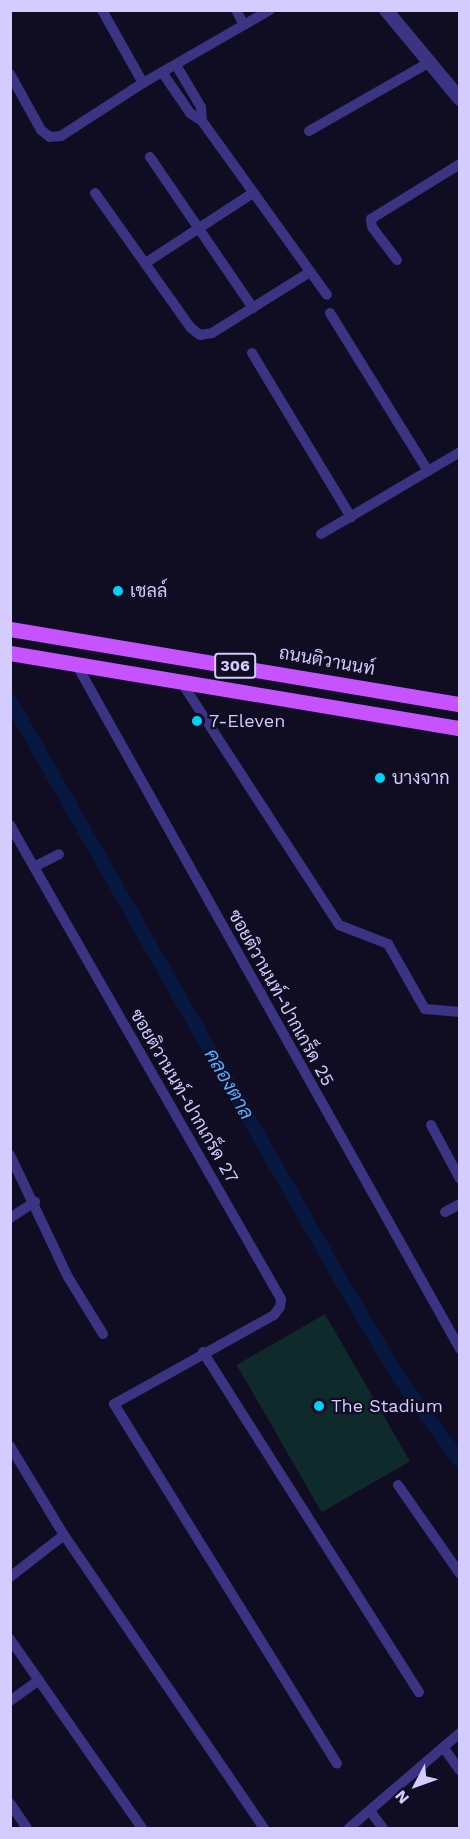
<!DOCTYPE html>
<html>
<head>
<meta charset="utf-8">
<style>
  body { margin:0 }
  #map { position:relative; width:470px; height:1839px; overflow:hidden; background:#100c21; font-family:"Work Sans",Sarabun,sans-serif }
  div>[style] { position:absolute }
  .green>* { inset:0; background:#0e2a2b; transform-origin:0 0 }
  .canal>* { height:14px; margin:-7px; padding:0 7px; transform-origin:7px; border-radius:7px; background:#06183f }
  .minor>* { height:10px; margin:-5px; padding:0 5px; transform-origin:5px; border-radius:5px; background:#3b3482 }
  .tertiary>* { height:14px; margin:-7px; padding:0 7px; transform-origin:7px; border-radius:7px; background:#3b3482 }
  .primary>* { height:15px; margin:-7.5px; padding:0 7.5px; transform-origin:7.5px; border-radius:7.5px; background:#c752ff }
  .dots>* { width:16px; height:16px; translate:-50% -50%; box-sizing:border-box; border:3px solid #100c21; border-radius:50% }
  span { translate:-50% -50%; white-space:nowrap; text-align:center; line-height:1.15; -webkit-text-stroke:4.5px #100c21; paint-order:stroke }
  .shield-label span { padding:2px 4px; background:#100c21; border:2px solid; border-radius:4px; -webkit-text-stroke-width:0 }
  .shield-label { font-size:16px; color:#d4cbff; font-weight:700 }
  .poi-label { font-size:18px; color:#d4cbff }
  .left { translate:0 -50%; text-align:left }
  .street-label { font-size:18px; color:#d4cbff }
  .water-label { font-size:20px; color:#59aaff; font-style:italic }
  .frame { position:absolute; inset:0; border:12px solid #d4cbff; pointer-events:none }
  .north { position:absolute; left:386px; top:1755px; width:60px; height:60px; -webkit-text-stroke:4px #100c21; paint-order:stroke; rotate:229deg; font-size:16px; font-weight:700; line-height:24px; text-align:center; color:#d4cbff }
  .north::after { content:''; display:block; margin:auto; width:21px; height:27px; background:#d4cbff; clip-path:polygon(50% 0,100% 100%,50% 72%,0 100%) }
</style>
</head>
<body>
<div id="map">
  <div class="green">
    <div style="left:325px;top:1314px;width:170px;height:102px;rotate:60deg"></div>
  </div>
  <div class="canal">
    <div style="left:10px;top:700px;width:676px;rotate:60.29deg"></div>
    <div style="left:345px;top:1287px;width:106px;rotate:59.3deg"></div>
    <div style="left:399px;top:1378px;width:103px;rotate:53.7deg"></div>
  </div>
  <div class="minor">
    <div style="left:102px;top:10px;width:84px;rotate:60.7deg"></div>
    <div style="left:236px;top:10px;width:17px;rotate:62deg"></div>
    <div style="left:162px;top:72px;width:50px;rotate:55.7deg"></div>
    <div style="left:190px;top:113px;width:14px;rotate:34deg"></div>
    <div style="left:202px;top:121px;width:14px;rotate:-94deg"></div>
    <div style="left:201px;top:107px;width:49px;rotate:-120.8deg"></div>
    <div style="left:10px;top:74px;width:64px;rotate:61deg"></div>
    <div style="left:41px;top:130px;width:11px;rotate:38deg"></div>
    <div style="left:50px;top:137px;width:11px;rotate:-5deg"></div>
    <div style="left:61px;top:136px;width:98px;rotate:-32.9deg"></div>
    <div style="left:143px;top:83px;width:146px;rotate:-29.9deg"></div>
    <div style="left:202px;top:121px;width:214px;rotate:54.3deg"></div>
    <div style="left:309px;top:131px;width:139px;rotate:-29.7deg"></div>
    <div style="left:150px;top:157px;width:183px;rotate:55.7deg"></div>
    <div style="left:95px;top:193px;width:166px;rotate:54.6deg"></div>
    <div style="left:191px;top:328px;width:11px;rotate:38deg"></div>
    <div style="left:200px;top:335px;width:12px;rotate:-9deg"></div>
    <div style="left:212px;top:333px;width:115px;rotate:-31.9deg"></div>
    <div style="left:397px;top:260px;width:41px;rotate:-127.1deg"></div>
    <div style="left:372px;top:227px;width:8px;rotate:-97deg"></div>
    <div style="left:371px;top:219px;width:105px;rotate:-31.7deg"></div>
    <div style="left:147px;top:262px;width:126px;rotate:-33.1deg"></div>
    <div style="left:330px;top:313px;width:186px;rotate:58.2deg"></div>
    <div style="left:252px;top:353px;width:192px;rotate:58.9deg"></div>
    <div style="left:321px;top:534px;width:161px;rotate:-30.5deg"></div>
    <div style="left:75px;top:662px;width:788px;rotate:60.73deg"></div>
    <div style="left:180px;top:680px;width:292px;rotate:57deg"></div>
    <div style="left:339px;top:925px;width:53px;rotate:21.2deg"></div>
    <div style="left:388px;top:944px;width:75px;rotate:60.4deg"></div>
    <div style="left:425px;top:1009px;width:35px;rotate:5deg"></div>
    <div style="left:10px;top:825px;width:546px;rotate:60.24deg"></div>
    <div style="left:281px;top:1299px;width:8px;rotate:97deg"></div>
    <div style="left:280px;top:1307px;width:10px;rotate:127deg"></div>
    <div style="left:274px;top:1315px;width:183px;rotate:150.9deg"></div>
    <div style="left:114px;top:1404px;width:423px;rotate:58.2deg"></div>
    <div style="left:34px;top:867px;width:28px;rotate:-27deg"></div>
    <div style="left:431px;top:1125px;width:61px;rotate:61.8deg"></div>
    <div style="left:10px;top:1155px;width:135px;rotate:64.6deg"></div>
    <div style="left:68px;top:1277px;width:67px;rotate:58.4deg"></div>
    <div style="left:445px;top:1212px;width:17px;rotate:-28deg"></div>
    <div style="left:10px;top:1218px;width:30px;rotate:-33deg"></div>
    <div style="left:203px;top:1352px;width:403px;rotate:57.6deg"></div>
    <div style="left:10px;top:1446px;width:104px;rotate:58.8deg"></div>
    <div style="left:64px;top:1535px;width:355px;rotate:55.7deg"></div>
    <div style="left:398px;top:1485px;width:108px;rotate:55.1deg"></div>
    <div style="left:10px;top:1577px;width:68px;rotate:-37.9deg"></div>
    <div style="left:10px;top:1639px;width:231px;rotate:55.1deg"></div>
    <div style="left:10px;top:1701px;width:36px;rotate:-36deg"></div>
    <div style="left:443px;top:1747px;width:29px;rotate:54deg"></div>
    <div style="left:10px;top:1803px;width:30px;rotate:56deg"></div>
    <div style="left:370px;top:1811px;width:21px;rotate:53deg"></div>
    <div style="left:349px;top:1828px;width:146px;rotate:-40.6deg"></div>
  </div>
  <div class="tertiary">
    <div style="left:386px;top:10px;width:116px;rotate:50.3deg"></div>
  </div>
  <div class="primary">
    <div style="left:10px;top:629px;width:456px;rotate:9.5deg"></div>
    <div style="left:10px;top:653px;width:456px;rotate:9.5deg"></div>
  </div>
  <div class="dots">
    <div style="left:118px;top:591px;background:#00d1f6"></div>
    <div style="left:197px;top:721px;background:#00d1f6"></div>
    <div style="left:380px;top:778px;background:#00d1f6"></div>
    <div style="left:319px;top:1406px;background:#00d1f6"></div>
  </div>
  <div class="shield-label">
    <span style="left:235px;top:666px">306</span>
  </div>
  <div class="poi-label">
    <span class="left" style="left:130px;top:591px">เชลล์</span>
    <span class="left" style="left:209px;top:721px">7-Eleven</span>
    <span class="left" style="left:392px;top:778px">บางจาก</span>
    <span class="left" style="left:331px;top:1406px">The Stadium</span>
  </div>
  <div class="street-label">
    <span style="left:327px;top:661px;rotate:10deg">ถนนติวานนท์</span>
    <span style="left:281px;top:998px;rotate:61deg">ซอยติวานนท์-ปากเกร็ด 25</span>
    <span style="left:184px;top:1096px;rotate:60deg">ซอยติวานนท์-ปากเกร็ด 27</span>
  </div>
  <div class="water-label">
    <span style="left:229px;top:1084px;rotate:60deg">คลองตาล</span>
  </div>
  <div class="frame"></div>
  <div class="north">N</div>
</div>
</body>
</html>
